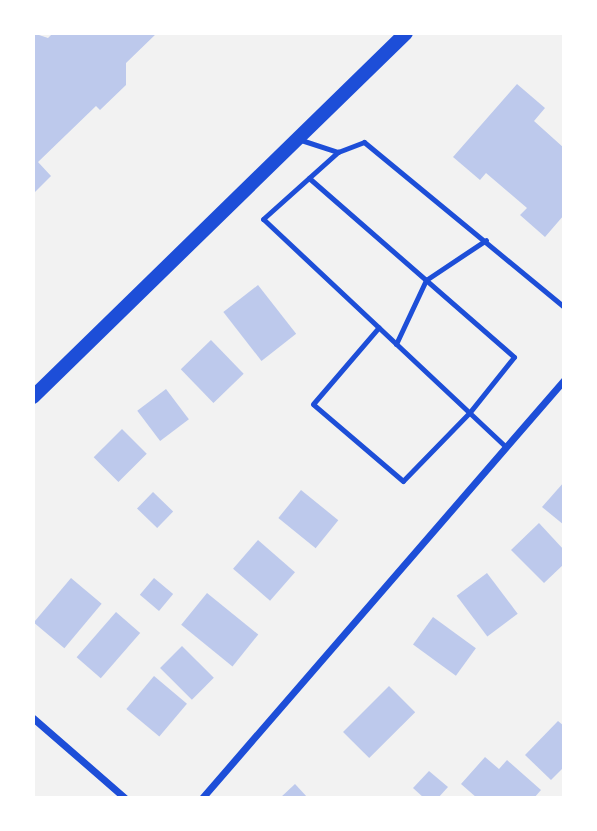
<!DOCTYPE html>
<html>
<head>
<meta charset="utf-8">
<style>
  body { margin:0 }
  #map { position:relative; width:597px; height:831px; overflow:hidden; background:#f2f2f2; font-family:Barlow,sans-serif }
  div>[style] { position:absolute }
  .building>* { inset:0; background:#bdc9ec; transform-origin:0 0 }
  .service>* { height:5px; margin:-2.5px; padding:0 2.5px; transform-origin:2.5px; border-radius:2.5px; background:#1d4ed8 }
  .minor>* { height:7px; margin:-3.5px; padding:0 3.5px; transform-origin:3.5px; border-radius:3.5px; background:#1d4ed8 }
  .secondary>* { height:14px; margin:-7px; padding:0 7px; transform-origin:7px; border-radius:7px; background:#1d4ed8 }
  span { translate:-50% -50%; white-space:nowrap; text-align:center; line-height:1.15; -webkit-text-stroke:7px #fff; paint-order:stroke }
  .frame { position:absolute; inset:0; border:35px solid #fff; pointer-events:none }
</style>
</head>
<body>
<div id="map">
  <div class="building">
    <div style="clip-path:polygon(33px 33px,48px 38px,53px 33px,157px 33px,126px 63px,126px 85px,100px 110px,96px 106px,38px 162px,51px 176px,33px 194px)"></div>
    <div style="clip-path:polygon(517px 84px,545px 108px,534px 121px,564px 148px,564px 215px,545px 237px,520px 215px,527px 208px,486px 173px,480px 180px,453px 157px)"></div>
    <div style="left:258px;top:285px;width:62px;height:44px;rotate:52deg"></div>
    <div style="left:211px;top:340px;width:47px;height:42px;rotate:46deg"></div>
    <div style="left:166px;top:389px;width:38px;height:36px;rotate:53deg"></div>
    <div style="left:122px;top:429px;width:35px;height:40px;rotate:45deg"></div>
    <div style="clip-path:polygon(564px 482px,564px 525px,542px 507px)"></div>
    <div style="left:301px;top:490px;width:48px;height:36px;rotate:39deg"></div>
    <div style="left:153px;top:492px;width:28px;height:23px;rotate:44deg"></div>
    <div style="clip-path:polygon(539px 523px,564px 550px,564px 564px,544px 583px,511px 550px)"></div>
    <div style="left:258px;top:540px;width:49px;height:38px;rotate:41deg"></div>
    <div style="left:487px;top:573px;width:51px;height:38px;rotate:53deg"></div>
    <div style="left:71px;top:578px;width:40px;height:58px;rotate:40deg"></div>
    <div style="left:154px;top:578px;width:25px;height:22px;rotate:40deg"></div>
    <div style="left:207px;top:593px;width:66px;height:41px;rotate:39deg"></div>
    <div style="left:116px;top:612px;width:32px;height:60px;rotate:41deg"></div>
    <div style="left:433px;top:617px;width:53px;height:34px;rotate:36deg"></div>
    <div style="left:182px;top:646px;width:45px;height:31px;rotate:45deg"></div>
    <div style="left:154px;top:676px;width:43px;height:43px;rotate:40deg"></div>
    <div style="left:389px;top:686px;width:37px;height:65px;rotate:45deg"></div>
    <div style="clip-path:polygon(558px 721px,564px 726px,564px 767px,551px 780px,525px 755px)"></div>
    <div style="clip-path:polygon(485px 757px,499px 769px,507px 760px,541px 790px,534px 798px,477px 798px,461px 784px)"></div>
    <div style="clip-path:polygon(429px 771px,448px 787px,438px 798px,424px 798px,413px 788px)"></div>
    <div style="clip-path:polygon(295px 784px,308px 798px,280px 798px)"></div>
  </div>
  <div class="service">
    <div style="left:301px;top:140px;width:39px;rotate:18deg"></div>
    <div style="left:309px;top:178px;width:272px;rotate:41.1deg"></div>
    <div style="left:514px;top:357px;width:70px;rotate:128.7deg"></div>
    <div style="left:470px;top:412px;width:96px;rotate:134.2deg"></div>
    <div style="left:403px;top:481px;width:118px;rotate:-139.5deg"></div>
    <div style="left:313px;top:404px;width:101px;rotate:-49.4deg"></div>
    <div style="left:396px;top:344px;width:71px;rotate:-64.9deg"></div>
    <div style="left:426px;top:280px;width:72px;rotate:-33.7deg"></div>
    <div style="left:506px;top:447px;width:333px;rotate:-136.8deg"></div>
    <div style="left:263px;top:219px;width:101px;rotate:-41.8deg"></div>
    <div style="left:338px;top:152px;width:28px;rotate:-21deg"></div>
    <div style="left:364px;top:142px;width:259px;rotate:39.5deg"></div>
  </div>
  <div class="minor">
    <div style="left:33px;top:718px;width:122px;rotate:41deg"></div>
    <div style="left:202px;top:798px;width:553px;rotate:-49.11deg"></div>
  </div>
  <div class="secondary">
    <div style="left:33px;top:397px;width:521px;rotate:-44.3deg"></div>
  </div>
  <div class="frame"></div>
</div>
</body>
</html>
